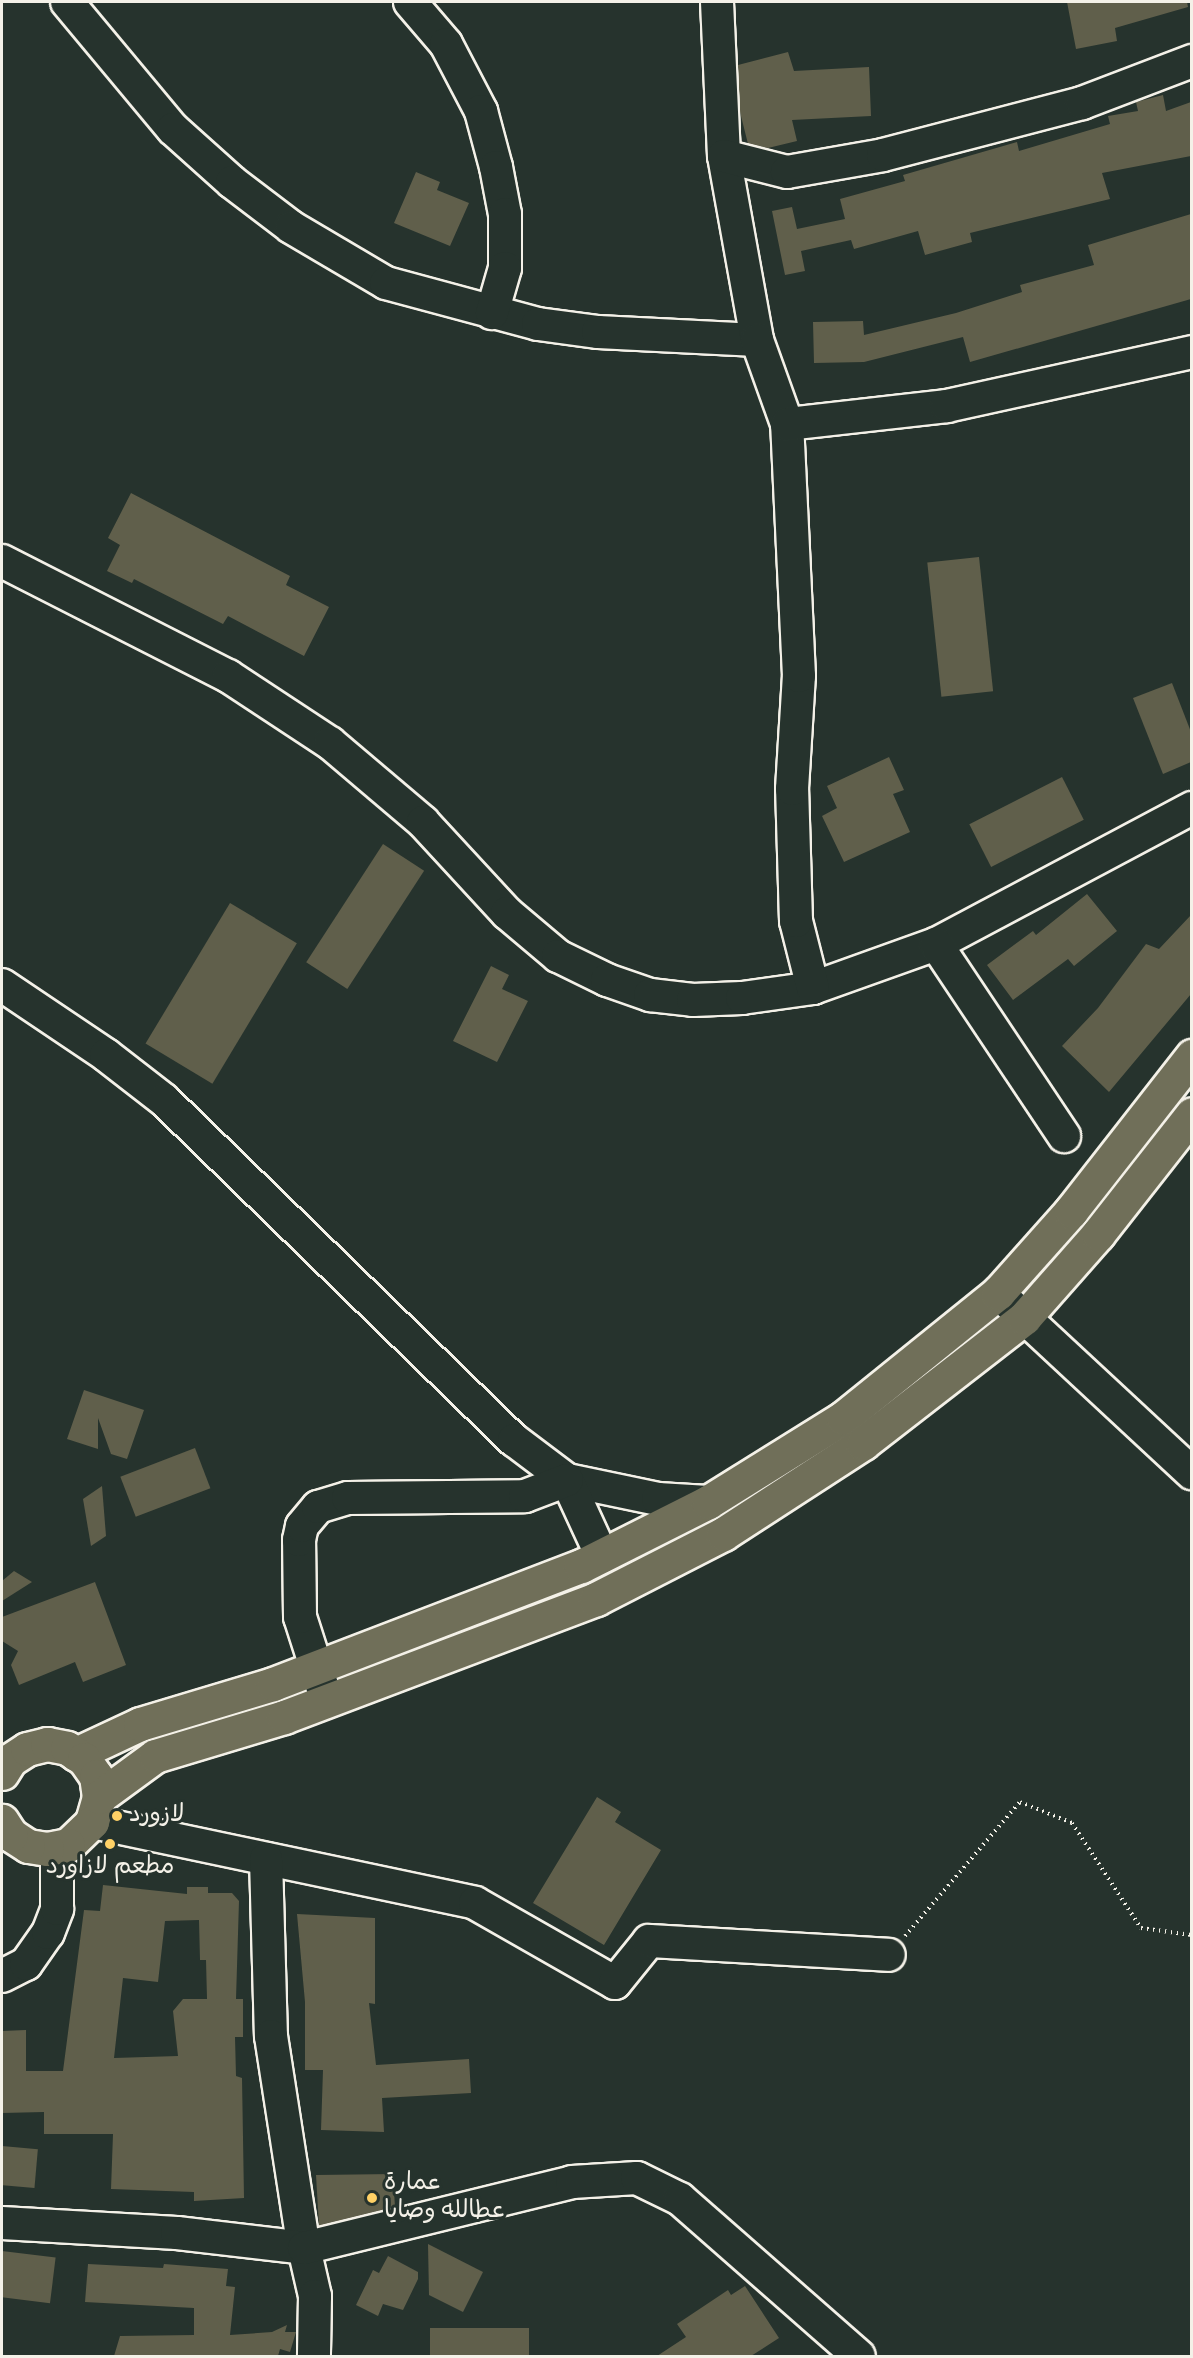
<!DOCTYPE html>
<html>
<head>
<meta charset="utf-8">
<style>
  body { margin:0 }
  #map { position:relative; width:1193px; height:2358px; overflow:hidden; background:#26332d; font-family:"Indie Flower","Playpen Sans Arabic",sans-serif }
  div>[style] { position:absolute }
  .building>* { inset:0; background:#605f4b; transform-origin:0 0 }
  .path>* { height:4px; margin-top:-2px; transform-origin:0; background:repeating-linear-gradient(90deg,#f4f1e8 0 1.5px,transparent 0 6px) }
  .roads { filter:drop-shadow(2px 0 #f4f1e8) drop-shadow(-2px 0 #f4f1e8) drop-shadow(0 2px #f4f1e8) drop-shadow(0 -2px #f4f1e8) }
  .minor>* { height:32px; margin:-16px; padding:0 16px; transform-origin:16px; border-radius:16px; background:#26332d }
  .major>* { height:33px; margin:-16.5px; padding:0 16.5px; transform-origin:16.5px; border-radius:16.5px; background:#706f59 }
  .dots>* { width:16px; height:16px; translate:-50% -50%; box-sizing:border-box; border:3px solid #26332d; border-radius:50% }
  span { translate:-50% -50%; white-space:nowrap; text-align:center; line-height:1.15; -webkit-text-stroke:6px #26332d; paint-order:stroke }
  .poi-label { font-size:24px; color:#f4f1e8 }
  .left { translate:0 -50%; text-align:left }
  .frame { position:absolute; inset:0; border:3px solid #f4f1e8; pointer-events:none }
</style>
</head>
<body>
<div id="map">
  <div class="building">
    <div style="clip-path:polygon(1067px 2px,1187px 2px,1188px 7px,1115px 28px,1117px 41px,1076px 49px)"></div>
    <div style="clip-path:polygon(788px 52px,794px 71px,869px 67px,871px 116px,792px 120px,797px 141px,768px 148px,748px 144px,740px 112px,738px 65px)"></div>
    <div style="clip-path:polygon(1163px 95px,1166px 111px,1191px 102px,1191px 156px,1102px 173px,1110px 199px,970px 233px,972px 242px,925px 255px,918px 231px,854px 249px,851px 240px,801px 251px,805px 271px,785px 275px,772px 211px,792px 207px,797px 229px,845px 219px,840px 199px,905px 181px,903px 175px,1017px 142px,1019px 151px,1110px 124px,1108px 116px,1138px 111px,1136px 102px)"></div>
    <div style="clip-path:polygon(416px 172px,440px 182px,437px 190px,469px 203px,450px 246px,394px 223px)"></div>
    <div style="clip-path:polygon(1191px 214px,1191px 299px,970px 362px,963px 337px,864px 362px,814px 363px,813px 322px,863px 321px,864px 335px,956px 313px,1022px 292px,1020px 285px,1094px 265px,1088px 245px)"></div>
    <div style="clip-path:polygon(131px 493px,290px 576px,286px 585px,329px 607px,304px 656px,228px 616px,223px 624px,134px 579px,132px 583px,107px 571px,120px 545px,108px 538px)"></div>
    <div style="left:979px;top:557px;width:135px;height:52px;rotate:84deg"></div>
    <div style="clip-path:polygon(1172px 683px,1191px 732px,1191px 762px,1163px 774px,1133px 698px)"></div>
    <div style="clip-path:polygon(889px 757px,904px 790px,893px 794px,910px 832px,844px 862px,822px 816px,837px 808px,827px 786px)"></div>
    <div style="left:1062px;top:777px;width:48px;height:104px;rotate:63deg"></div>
    <div style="left:383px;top:844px;width:49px;height:141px;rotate:33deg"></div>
    <div style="clip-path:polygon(1087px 894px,1117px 931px,1074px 966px,1068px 959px,1013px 1000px,987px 965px,1033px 931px,1036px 935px)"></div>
    <div style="left:230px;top:903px;width:78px;height:164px;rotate:31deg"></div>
    <div style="clip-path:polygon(1191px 915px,1191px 994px,1109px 1092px,1062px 1046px,1098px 1008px,1146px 944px,1159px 949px)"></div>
    <div style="clip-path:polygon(491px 966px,509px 975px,502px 989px,528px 1001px,497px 1062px,453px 1041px)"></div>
    <div style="clip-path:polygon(84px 1390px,144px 1410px,127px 1459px,111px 1454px,98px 1418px,98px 1449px,67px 1439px)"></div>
    <div style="left:195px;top:1448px;width:43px;height:80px;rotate:69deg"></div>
    <div style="clip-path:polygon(102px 1486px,106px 1536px,91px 1546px,83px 1499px)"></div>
    <div style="clip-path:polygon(14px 1571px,32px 1582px,2px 1601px,2px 1581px)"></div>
    <div style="clip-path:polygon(95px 1582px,126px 1665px,83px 1682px,75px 1662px,19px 1685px,11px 1665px,18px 1651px,2px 1641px,2px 1617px)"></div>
    <div style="clip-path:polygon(597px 1797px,621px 1812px,615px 1822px,661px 1850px,604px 1945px,533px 1903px)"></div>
    <div style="clip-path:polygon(evenodd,103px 1885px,187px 1894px,187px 1887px,208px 1887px,208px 1893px,232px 1893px,239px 1901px,236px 1999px,243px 1999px,243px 2037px,235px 2037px,236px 2076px,242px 2078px,244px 2198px,194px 2201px,194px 2192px,111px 2189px,113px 2134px,44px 2134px,44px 2112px,2px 2113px,2px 2031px,26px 2030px,26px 2071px,63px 2071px,84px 1910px,100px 1911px,103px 1885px,199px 1920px,200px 1960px,206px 1960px,207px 1999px,183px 1999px,173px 2011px,178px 2056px,114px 2058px,123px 1978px,158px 1982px,165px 1921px,199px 1920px)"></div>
    <div style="clip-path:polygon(297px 1914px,375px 1918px,375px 2004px,369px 2003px,376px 2065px,469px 2059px,471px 2093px,382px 2098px,384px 2132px,321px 2130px,323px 2070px,305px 2070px,305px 2002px)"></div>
    <div style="left:2px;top:2146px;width:36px;height:39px;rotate:5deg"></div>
    <div style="clip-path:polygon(393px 2174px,395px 2207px,319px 2226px,316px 2175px)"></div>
    <div style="clip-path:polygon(428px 2244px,483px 2272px,463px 2312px,429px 2295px)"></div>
    <div style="left:2px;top:2251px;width:54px;height:46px;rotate:7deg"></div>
    <div style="clip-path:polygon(388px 2256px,418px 2272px,418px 2279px,403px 2310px,383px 2304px,378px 2316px,356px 2305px,373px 2270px,379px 2273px)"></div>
    <div style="clip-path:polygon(88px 2264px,163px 2268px,164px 2264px,228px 2269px,226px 2286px,235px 2287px,230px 2335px,272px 2332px,287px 2325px,285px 2332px,296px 2332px,290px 2352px,280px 2349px,278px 2356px,114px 2356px,120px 2336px,194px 2335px,194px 2308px,85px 2302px)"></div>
    <div style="clip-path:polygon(745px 2286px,779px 2338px,751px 2356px,657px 2356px,686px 2337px,677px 2324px,728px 2290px,731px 2295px)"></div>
    <div style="left:529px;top:2328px;width:28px;height:99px;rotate:90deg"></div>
  </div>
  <div class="path">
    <div style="left:905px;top:1936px;width:177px;rotate:-49.4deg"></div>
    <div style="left:1020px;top:1802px;width:56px;rotate:22deg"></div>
    <div style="left:1072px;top:1823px;width:126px;rotate:56.7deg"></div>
    <div style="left:1141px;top:1928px;width:51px;rotate:7.8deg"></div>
  </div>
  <div class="roads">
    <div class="minor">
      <div style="left:67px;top:2px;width:165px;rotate:50.2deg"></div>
      <div style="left:173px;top:129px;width:79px;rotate:41.9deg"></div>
      <div style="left:232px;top:182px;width:74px;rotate:37.3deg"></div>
      <div style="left:291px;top:227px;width:110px;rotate:30.5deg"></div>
      <div style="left:386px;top:283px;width:157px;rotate:15.1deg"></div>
      <div style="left:538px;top:324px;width:61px;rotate:7.6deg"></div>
      <div style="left:598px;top:332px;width:159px;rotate:2.9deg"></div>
      <div style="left:410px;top:2px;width:55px;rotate:49.4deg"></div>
      <div style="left:446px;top:44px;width:76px;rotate:62.4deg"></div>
      <div style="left:481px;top:111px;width:58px;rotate:75deg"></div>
      <div style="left:496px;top:167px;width:48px;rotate:79.2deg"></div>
      <div style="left:505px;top:214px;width:54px;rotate:90deg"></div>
      <div style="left:505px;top:268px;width:47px;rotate:106.1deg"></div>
      <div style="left:717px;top:2px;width:154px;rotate:87.4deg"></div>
      <div style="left:724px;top:156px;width:187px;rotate:79.8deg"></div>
      <div style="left:757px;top:340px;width:89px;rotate:70.3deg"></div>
      <div style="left:724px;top:156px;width:65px;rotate:14.3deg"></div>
      <div style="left:787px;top:172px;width:97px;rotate:-10deg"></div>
      <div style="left:883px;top:155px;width:206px;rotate:-14.6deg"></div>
      <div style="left:1082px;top:103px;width:118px;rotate:-20.9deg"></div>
      <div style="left:2px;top:561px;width:254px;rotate:27deg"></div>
      <div style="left:228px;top:676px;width:122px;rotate:33.3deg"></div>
      <div style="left:330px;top:743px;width:122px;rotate:40.3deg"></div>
      <div style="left:423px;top:822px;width:124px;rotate:47.3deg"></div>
      <div style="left:507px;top:913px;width:67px;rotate:40.1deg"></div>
      <div style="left:558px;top:956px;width:55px;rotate:26.1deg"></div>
      <div style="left:607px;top:980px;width:46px;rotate:19.2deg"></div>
      <div style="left:650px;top:995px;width:43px;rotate:6.6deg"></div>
      <div style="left:693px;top:1000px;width:49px;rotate:-2.3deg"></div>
      <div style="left:742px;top:998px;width:72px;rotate:-8deg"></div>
      <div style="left:813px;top:988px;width:131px;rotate:-19.7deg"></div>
      <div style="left:936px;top:944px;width:290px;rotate:-28deg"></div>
      <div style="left:936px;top:944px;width:231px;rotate:56.3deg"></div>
      <div style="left:2px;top:985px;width:125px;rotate:33.9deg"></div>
      <div style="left:106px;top:1055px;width:73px;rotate:37.8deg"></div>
      <div style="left:164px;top:1100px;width:488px;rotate:44.2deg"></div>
      <div style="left:514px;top:1440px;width:66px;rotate:37deg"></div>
      <div style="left:567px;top:1480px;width:93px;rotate:11.8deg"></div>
      <div style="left:658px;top:1499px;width:50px;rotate:3.4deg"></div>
      <div style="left:813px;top:988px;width:69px;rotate:-104.2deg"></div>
      <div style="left:796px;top:921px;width:132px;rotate:-91.7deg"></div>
      <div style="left:792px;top:789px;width:113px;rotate:-86.5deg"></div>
      <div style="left:799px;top:676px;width:252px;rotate:-92.7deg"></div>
      <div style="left:787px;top:424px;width:161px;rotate:-6.4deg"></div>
      <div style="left:947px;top:406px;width:251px;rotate:-12.4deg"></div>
      <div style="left:998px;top:1293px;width:265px;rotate:42.9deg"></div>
      <div style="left:567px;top:1480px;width:84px;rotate:65.3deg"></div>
      <div style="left:327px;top:1701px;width:88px;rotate:-107.8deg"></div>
      <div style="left:300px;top:1617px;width:77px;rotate:-90.7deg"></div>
      <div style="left:299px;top:1540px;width:14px;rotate:-78deg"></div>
      <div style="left:302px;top:1526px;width:25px;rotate:-50deg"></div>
      <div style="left:318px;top:1507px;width:31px;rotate:-17deg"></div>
      <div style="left:348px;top:1498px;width:177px;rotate:-0.6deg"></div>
      <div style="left:525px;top:1496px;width:45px;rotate:-20.9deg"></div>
      <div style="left:92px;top:1822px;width:391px;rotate:11.9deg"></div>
      <div style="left:475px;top:1903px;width:161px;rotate:29.7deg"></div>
      <div style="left:615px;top:1983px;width:54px;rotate:-51deg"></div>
      <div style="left:649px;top:1941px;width:240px;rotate:3.3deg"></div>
      <div style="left:266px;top:1859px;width:177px;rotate:88.4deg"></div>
      <div style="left:271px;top:2036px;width:215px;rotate:81.2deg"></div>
      <div style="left:304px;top:2248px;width:49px;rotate:77.1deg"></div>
      <div style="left:315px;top:2296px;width:60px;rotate:91deg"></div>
      <div style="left:2px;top:1976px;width:27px;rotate:-27deg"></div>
      <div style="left:26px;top:1964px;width:38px;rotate:-55deg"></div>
      <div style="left:48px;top:1933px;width:26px;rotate:-69deg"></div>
      <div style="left:57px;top:1909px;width:61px;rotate:-90deg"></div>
      <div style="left:2px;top:2223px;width:175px;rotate:3.3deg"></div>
      <div style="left:177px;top:2233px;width:128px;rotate:6.7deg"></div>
      <div style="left:304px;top:2248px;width:276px;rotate:-13.8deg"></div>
      <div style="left:572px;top:2182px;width:65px;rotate:-3.5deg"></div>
      <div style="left:637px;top:2178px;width:48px;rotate:26deg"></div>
      <div style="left:680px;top:2199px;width:238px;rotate:41.3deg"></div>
    </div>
    <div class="major">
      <div style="left:76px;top:1754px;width:71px;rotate:-25.1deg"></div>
      <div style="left:140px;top:1724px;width:139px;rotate:-16.7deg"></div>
      <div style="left:273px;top:1684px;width:330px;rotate:-21deg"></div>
      <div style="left:581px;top:1566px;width:142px;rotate:-26.7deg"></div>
      <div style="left:708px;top:1502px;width:159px;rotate:-31.9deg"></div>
      <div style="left:843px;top:1418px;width:199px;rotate:-38.9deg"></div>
      <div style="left:998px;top:1293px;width:110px;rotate:-48.3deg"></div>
      <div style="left:1071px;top:1211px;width:197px;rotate:-52deg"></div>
      <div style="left:2px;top:1773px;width:15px;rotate:-58deg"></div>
      <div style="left:10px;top:1760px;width:20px;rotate:-33deg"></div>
      <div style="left:27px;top:1749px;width:21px;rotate:-14deg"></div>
      <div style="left:47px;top:1744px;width:20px;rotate:11deg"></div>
      <div style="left:67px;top:1748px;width:20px;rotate:33deg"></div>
      <div style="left:84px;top:1759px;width:21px;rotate:55deg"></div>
      <div style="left:96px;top:1776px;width:21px;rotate:82deg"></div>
      <div style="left:99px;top:1797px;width:26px;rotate:106deg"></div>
      <div style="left:92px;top:1822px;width:33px;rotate:136deg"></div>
      <div style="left:68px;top:1845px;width:21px;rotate:169deg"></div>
      <div style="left:47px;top:1849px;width:19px;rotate:-171deg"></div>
      <div style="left:28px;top:1846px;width:20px;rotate:-147deg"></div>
      <div style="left:11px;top:1835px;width:17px;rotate:-123deg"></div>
      <div style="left:99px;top:1797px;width:69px;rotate:-36.2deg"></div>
      <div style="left:155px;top:1756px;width:135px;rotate:-16.8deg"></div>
      <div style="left:284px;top:1717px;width:334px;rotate:-20.7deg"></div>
      <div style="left:596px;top:1599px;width:143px;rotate:-27.1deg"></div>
      <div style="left:723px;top:1534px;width:167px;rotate:-33deg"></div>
      <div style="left:863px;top:1443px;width:204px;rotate:-37.8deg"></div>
      <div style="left:1024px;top:1318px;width:112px;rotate:-48.6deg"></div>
      <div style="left:1098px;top:1234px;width:152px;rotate:-51.9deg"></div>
    </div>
  </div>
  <div class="dots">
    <div style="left:117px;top:1816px;background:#ffd166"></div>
    <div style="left:110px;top:1844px;background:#ffd166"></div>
    <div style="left:372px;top:2198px;background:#ffd166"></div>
  </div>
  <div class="poi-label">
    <span class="left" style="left:129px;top:1816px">لازورد</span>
    <span style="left:110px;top:1868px">مطعم لازاورد</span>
    <span class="left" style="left:384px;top:2198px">عمارة<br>عطالله وصايا</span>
  </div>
  <div class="frame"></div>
</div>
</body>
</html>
